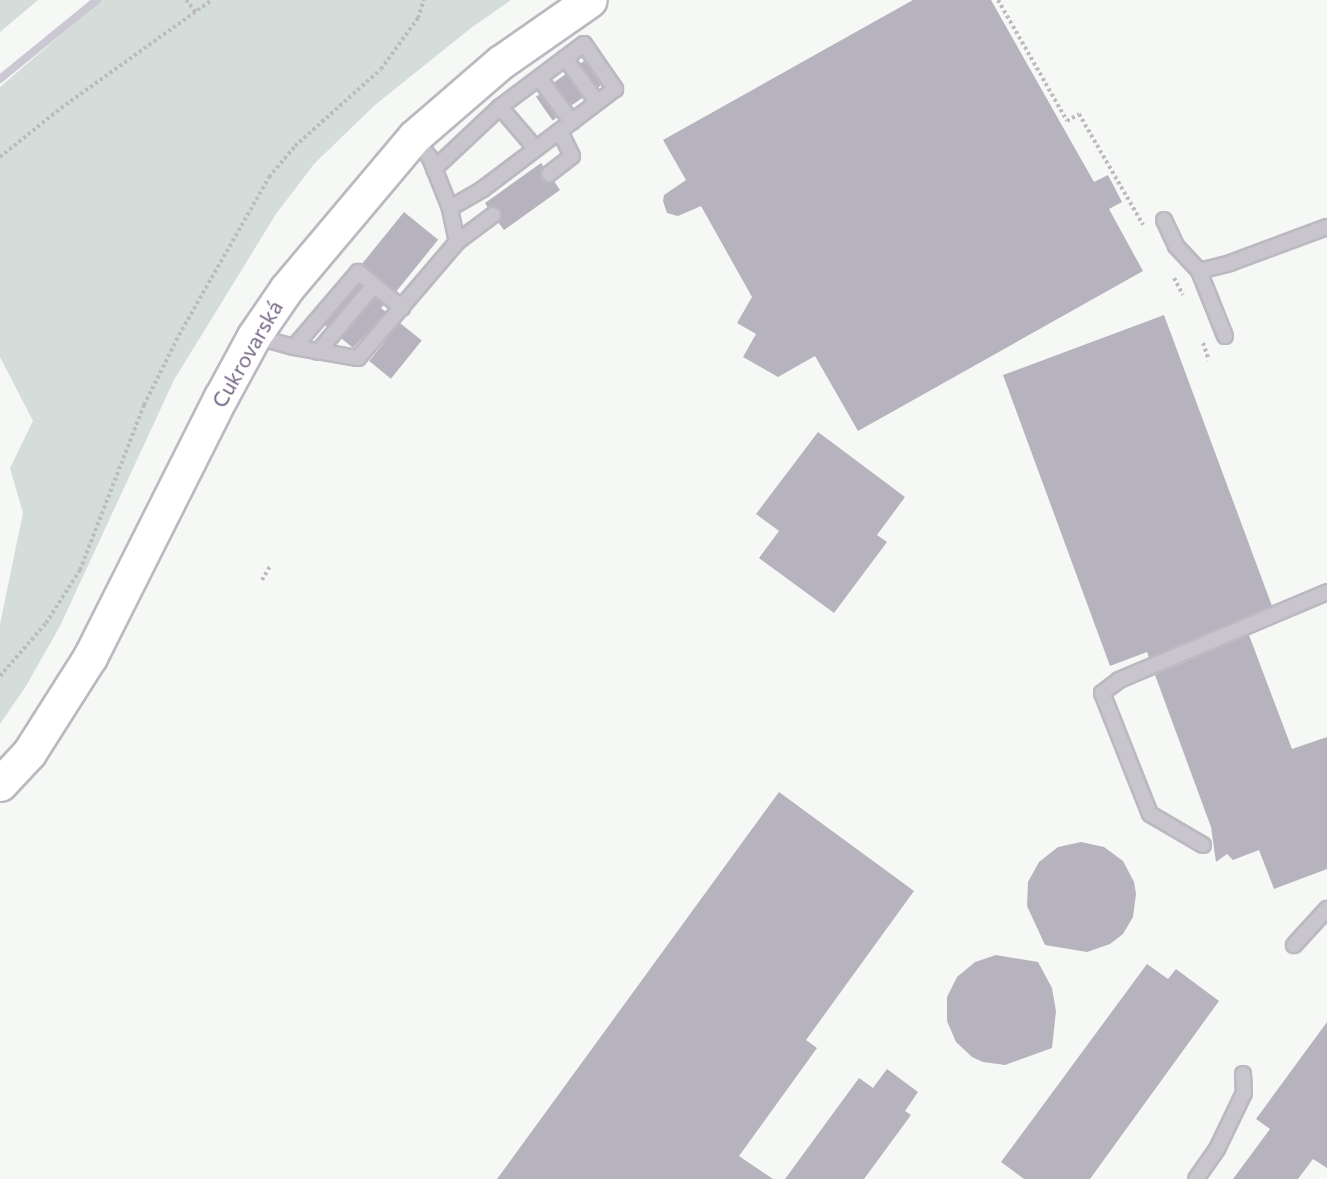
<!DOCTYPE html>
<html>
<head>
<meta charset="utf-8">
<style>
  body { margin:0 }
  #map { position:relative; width:1327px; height:1179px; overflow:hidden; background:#f5f8f5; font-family:Commissioner,sans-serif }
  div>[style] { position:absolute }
  .green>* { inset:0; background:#d4ddda }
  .stream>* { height:8px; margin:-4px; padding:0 4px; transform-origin:4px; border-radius:4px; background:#cbc8d4 }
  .building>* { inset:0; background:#b7b3be; transform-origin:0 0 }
  .path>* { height:4px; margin-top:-2px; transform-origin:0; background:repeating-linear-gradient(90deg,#bdbbc0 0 3px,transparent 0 6px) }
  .roads { filter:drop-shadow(2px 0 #bcb8c1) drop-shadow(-2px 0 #bcb8c1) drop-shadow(0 2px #bcb8c1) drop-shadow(0 -2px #bcb8c1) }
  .service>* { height:14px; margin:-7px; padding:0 7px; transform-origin:7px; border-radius:7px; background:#c8c5cc }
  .secondary>* { height:33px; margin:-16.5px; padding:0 16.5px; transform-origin:16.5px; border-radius:16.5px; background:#fff }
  span { translate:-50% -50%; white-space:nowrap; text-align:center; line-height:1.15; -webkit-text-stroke:6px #fff; paint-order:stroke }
  .street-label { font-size:21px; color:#756786 }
</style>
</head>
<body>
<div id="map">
  <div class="green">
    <div style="clip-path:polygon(0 0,38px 0,0 32px)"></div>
    <div style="clip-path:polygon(101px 0,511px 0,471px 28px,375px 105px,314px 164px,276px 214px,174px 380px,60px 626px,26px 686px,0 724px,0 624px,23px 513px,10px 468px,33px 421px,0 357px,0 87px)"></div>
  </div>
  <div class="stream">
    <div style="left:0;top:79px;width:125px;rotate:-39.2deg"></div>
  </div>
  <div class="building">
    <div style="clip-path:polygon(913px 0,991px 0,1094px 182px,1108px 175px,1122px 202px,1109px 209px,1143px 271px,858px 431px,815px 356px,778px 377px,743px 357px,756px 334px,737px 323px,752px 297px,701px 206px,678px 216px,667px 213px,663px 201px,664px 195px,686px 180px,663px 140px)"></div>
    <div style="clip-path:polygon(584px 61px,601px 85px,598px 88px,580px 64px)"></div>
    <div style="left:566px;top:74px;width:29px;height:15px;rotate:55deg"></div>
    <div style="left:540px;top:94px;width:29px;height:5px;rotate:55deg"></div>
    <div style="clip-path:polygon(541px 163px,544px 167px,541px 171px,542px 179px,546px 182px,554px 181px,560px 190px,504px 230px,498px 222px,501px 218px,500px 210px,496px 207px,488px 208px,485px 203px)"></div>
    <div style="left:404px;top:212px;width:44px;height:67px;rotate:39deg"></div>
    <div style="clip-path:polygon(359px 285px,361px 286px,327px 327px,325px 325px)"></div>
    <div style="clip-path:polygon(375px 298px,384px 305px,381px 308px,386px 312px,353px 348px,341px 338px)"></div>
    <div style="clip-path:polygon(1164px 315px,1272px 606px,1149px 658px,1147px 652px,1110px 666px,1003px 375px)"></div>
    <div style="left:400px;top:323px;width:28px;height:49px;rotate:39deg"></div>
    <div style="clip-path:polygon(818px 432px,905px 497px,877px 535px,887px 542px,834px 613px,759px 558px,779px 531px,756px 514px)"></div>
    <div style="clip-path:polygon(1249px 635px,1292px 749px,1327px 737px,1327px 869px,1274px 889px,1259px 850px,1233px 860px,1227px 854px,1216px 862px,1211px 827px,1155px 675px)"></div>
    <div style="clip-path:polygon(779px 792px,914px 891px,806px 1040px,817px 1048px,739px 1156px,773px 1179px,497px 1179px)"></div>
    <div style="clip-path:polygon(1081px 842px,1104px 847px,1123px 861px,1134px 882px,1136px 894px,1133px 917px,1123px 934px,1110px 944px,1087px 952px,1045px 945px,1027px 906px,1028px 882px,1039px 862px,1058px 847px)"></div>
    <div style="clip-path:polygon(996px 955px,1038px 962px,1052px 988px,1056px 1011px,1052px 1048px,1005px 1065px,983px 1062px,972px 1057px,956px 1042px,947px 1021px,947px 997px,957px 977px,975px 962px)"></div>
    <div style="clip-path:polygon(1147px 964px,1168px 979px,1176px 969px,1219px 1001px,1090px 1179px,1024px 1179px,1001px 1162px)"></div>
    <div style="clip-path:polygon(1327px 1022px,1327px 1168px,1313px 1159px,1298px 1179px,1233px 1179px,1270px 1129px,1256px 1119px)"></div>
    <div style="clip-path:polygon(887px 1069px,918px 1092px,905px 1111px,911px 1115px,864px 1179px,785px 1179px,859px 1078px,873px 1088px)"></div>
  </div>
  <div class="path">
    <div style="left:186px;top:0;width:16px;rotate:50deg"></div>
    <div style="left:998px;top:0;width:139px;rotate:60.3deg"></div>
    <div style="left:1067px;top:121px;width:14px;rotate:-30deg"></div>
    <div style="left:1079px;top:114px;width:128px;rotate:60deg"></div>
    <div style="left:0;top:157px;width:78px;rotate:-38.8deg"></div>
    <div style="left:61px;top:108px;width:186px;rotate:-35.6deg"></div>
    <div style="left:1174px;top:278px;width:19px;rotate:62deg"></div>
    <div style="left:1203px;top:343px;width:18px;rotate:71deg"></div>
    <div style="left:262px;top:580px;width:16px;rotate:-60deg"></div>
    <div style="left:0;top:676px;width:70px;rotate:-49deg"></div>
    <div style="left:46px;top:623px;width:63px;rotate:-57.3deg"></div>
    <div style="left:80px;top:570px;width:177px;rotate:-68.8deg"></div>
    <div style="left:144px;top:405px;width:78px;rotate:-63.4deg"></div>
    <div style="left:179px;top:335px;width:182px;rotate:-60.3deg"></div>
    <div style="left:269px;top:177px;width:40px;rotate:-50deg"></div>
    <div style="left:295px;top:146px;width:115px;rotate:-41.8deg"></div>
    <div style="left:381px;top:69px;width:63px;rotate:-54deg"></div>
    <div style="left:418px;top:18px;width:19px;rotate:-72deg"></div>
  </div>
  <div class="roads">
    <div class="service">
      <div style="left:565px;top:58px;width:54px;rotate:54deg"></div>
      <div style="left:539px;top:78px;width:55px;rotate:53.1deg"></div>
      <div style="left:500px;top:107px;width:55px;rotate:49.4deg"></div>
      <div style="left:434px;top:169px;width:91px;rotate:-43.2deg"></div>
      <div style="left:500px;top:107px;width:105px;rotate:-36.9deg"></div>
      <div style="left:584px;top:44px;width:55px;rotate:55.4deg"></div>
      <div style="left:615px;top:89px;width:166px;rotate:142.9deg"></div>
      <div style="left:483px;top:189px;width:38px;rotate:150deg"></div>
      <div style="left:549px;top:174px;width:29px;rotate:-38deg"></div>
      <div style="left:572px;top:156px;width:28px;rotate:-116deg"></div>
      <div style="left:1164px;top:220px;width:29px;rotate:65deg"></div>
      <div style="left:1176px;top:246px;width:34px;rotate:47deg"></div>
      <div style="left:1199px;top:271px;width:70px;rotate:68.2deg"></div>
      <div style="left:457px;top:242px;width:45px;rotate:-36.9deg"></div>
      <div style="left:1199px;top:271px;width:32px;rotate:-14deg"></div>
      <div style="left:1230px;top:263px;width:103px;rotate:-20.4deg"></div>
      <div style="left:254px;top:336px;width:41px;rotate:15.4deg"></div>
      <div style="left:294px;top:347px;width:65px;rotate:9.8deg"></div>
      <div style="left:358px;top:358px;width:153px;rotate:-49.5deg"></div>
      <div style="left:457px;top:242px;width:35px;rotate:-102deg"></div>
      <div style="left:450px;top:208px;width:54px;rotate:-111.8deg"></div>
      <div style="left:430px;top:158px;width:26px;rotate:-127deg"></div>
      <div style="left:294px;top:347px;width:99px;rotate:-49.5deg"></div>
      <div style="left:358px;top:272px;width:57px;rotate:39.3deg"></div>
      <div style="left:318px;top:352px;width:87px;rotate:-50.1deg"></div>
      <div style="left:1203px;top:845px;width:61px;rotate:-149.7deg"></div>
      <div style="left:1150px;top:814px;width:130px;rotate:-111.6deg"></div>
      <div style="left:1102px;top:693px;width:21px;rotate:-37deg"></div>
      <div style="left:1119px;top:680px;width:226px;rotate:-22.9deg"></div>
      <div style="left:1294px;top:945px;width:49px;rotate:-47.5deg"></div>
      <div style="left:1196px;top:1179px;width:37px;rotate:-55deg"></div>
      <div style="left:1217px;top:1149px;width:62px;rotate:-64.3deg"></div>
      <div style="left:1244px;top:1093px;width:19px;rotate:-93deg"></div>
    </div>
    <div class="secondary">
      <div style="left:0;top:784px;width:42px;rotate:-46.9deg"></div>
      <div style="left:29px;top:753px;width:114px;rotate:-57.6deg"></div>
      <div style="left:90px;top:657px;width:291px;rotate:-63.3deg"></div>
      <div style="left:221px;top:397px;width:69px;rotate:-61.6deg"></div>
      <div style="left:254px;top:336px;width:58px;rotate:-55.5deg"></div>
      <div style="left:287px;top:288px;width:197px;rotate:-49.9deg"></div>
      <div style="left:414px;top:137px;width:115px;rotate:-40.8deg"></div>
      <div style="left:501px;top:62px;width:108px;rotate:-34.9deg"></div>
    </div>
  </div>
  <div class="street-label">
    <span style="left:247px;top:354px;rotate:-60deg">Cukrovarská</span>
  </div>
</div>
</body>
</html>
